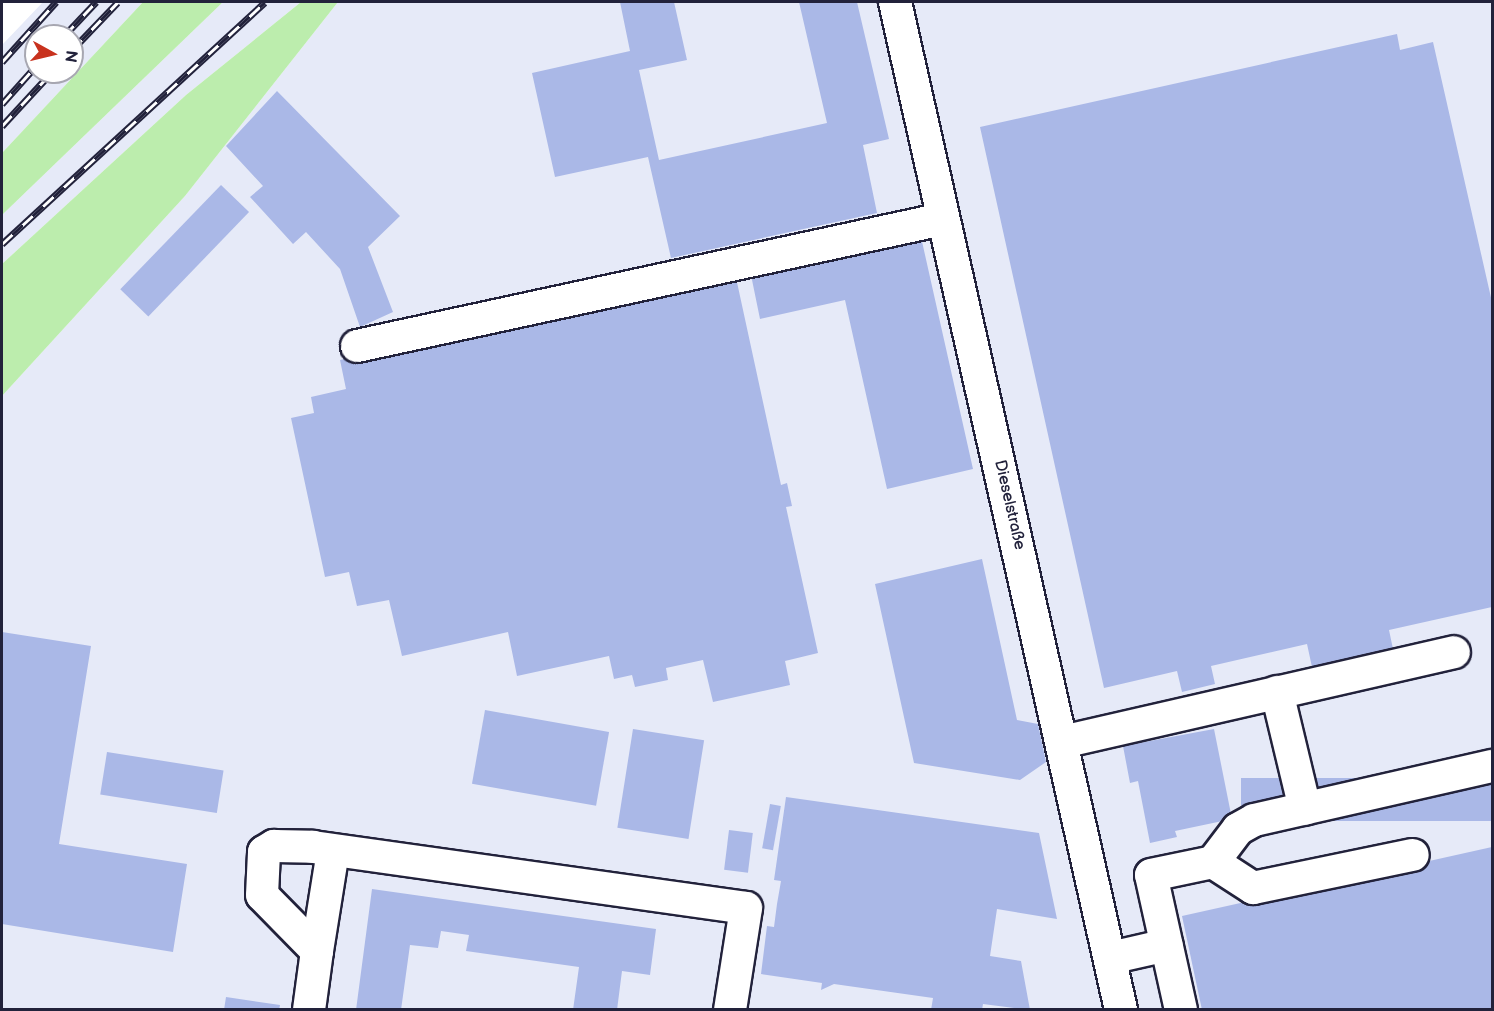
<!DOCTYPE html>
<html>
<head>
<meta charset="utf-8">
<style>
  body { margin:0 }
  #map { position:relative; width:1494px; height:1011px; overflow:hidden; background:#fff; font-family:"Balsamiq Sans",sans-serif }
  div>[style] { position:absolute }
  .built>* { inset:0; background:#e6eaf8 }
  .green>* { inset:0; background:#bcedad }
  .building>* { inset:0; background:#aab8e7; transform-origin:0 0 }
  .roads { filter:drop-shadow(2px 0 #22223b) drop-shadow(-2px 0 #22223b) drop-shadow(0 2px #22223b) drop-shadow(0 -2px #22223b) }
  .minor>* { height:32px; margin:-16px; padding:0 16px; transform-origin:16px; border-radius:16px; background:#fff }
  .rail>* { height:7px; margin-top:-3.5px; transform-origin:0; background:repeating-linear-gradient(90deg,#fff 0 14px,#22223b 0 28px); box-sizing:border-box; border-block:2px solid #22223b }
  span { translate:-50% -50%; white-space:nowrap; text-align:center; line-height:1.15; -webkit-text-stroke:6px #fff; paint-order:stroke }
  .street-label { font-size:16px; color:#22223b }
  .frame { position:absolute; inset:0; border:3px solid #22223b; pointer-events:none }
  .north { position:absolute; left:24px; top:24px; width:60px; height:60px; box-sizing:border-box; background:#fff; border:2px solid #a7a7b1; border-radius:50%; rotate:98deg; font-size:16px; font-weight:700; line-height:24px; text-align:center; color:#22223b }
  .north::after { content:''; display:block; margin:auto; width:21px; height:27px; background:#c8321e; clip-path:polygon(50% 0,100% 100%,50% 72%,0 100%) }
</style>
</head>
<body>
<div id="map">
  <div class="built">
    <div style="clip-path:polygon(evenodd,43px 2px,143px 2px,2px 153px,2px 45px,43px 2px,36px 36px,72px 36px,72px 72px,36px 72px,36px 36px)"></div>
    <div style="clip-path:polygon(223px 2px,301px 2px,186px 95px,2px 264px,2px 215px)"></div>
    <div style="clip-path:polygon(338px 2px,1492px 2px,1492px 1009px,2px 1009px,2px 396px,185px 196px)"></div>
  </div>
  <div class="green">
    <div style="clip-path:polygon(143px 2px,223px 2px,2px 215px,2px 153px)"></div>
    <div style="clip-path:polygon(301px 2px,338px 2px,185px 196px,2px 396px,2px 264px,186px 95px)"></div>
  </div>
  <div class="building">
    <div style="clip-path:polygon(620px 2px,674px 2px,687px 60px,639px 70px,659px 160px,827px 123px,799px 2px,857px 2px,889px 139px,863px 145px,877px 213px,671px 258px,648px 157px,555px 177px,532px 73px,630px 51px)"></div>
    <div style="clip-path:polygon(1397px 34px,1400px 50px,1433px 42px,1492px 302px,1492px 607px,1389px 630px,1393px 649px,1312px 667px,1307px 644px,1211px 666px,1215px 684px,1182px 692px,1177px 671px,1104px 688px,980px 127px)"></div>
    <div style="clip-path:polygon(277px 91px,400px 216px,368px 247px,393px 312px,360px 327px,340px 269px,306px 232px,293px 244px,250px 197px,263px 186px,226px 146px)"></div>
    <div style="left:221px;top:185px;width:39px;height:145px;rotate:44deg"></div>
    <div style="clip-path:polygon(921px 237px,973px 469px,887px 489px,845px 300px,760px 319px,751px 275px)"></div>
    <div style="clip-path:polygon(735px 273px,781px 485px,787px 483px,792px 506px,786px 507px,818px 653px,785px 661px,790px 685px,713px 702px,703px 660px,666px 668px,668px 680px,635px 687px,632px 675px,614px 679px,609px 656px,517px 676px,508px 632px,402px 656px,389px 600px,357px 606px,349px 572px,325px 577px,291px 418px,314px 413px,311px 397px,346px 389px,340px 360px)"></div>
    <div style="clip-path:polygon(982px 559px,1017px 720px,1038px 724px,1046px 762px,1020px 780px,914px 763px,875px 584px)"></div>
    <div style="clip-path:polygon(2px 632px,91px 646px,59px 844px,187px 864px,173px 952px,2px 924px)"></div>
    <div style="left:485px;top:710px;width:126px;height:75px;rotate:10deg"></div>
    <div style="left:633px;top:729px;width:72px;height:100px;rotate:9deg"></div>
    <div style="clip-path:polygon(1214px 729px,1232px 819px,1175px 831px,1177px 837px,1150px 843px,1138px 781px,1130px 783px,1123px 746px)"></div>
    <div style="left:107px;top:752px;width:118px;height:43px;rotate:9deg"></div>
    <div style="left:1492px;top:778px;width:43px;height:251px;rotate:90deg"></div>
    <div style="clip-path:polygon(786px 797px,1039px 833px,1057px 919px,997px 909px,990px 956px,1021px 961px,1030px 1010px,983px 1004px,982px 1010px,931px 1010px,933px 998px,834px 984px,821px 990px,822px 983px,761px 974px,767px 926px,774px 927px,777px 904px,781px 881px,774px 880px)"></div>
    <div style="left:770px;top:804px;width:11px;height:45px;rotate:10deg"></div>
    <div style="left:729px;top:830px;width:24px;height:40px;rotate:7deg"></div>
    <div style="clip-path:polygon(1492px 847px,1492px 1010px,1202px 1010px,1182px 916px)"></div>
    <div style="clip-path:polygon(372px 889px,656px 929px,650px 975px,622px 971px,617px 1010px,573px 1010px,579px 967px,466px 951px,469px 935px,441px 931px,438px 948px,410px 945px,401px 1010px,356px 1010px)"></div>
    <div style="clip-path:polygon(226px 997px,280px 1005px,279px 1010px,224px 1010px)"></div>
  </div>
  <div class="roads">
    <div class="minor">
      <div style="left:895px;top:2px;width:1033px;rotate:77.36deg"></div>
      <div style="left:357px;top:346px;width:600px;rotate:-12.23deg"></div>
      <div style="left:1277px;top:692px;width:120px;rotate:76.5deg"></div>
      <div style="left:1062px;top:742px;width:402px;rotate:-12.9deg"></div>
      <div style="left:1213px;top:862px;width:48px;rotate:33deg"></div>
      <div style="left:1253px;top:888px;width:163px;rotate:-11.7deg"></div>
      <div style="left:317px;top:951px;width:101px;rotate:-80.9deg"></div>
      <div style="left:1110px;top:958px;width:58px;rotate:-12.8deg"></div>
      <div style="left:309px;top:1010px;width:60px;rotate:-82.3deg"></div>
      <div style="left:317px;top:951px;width:78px;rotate:-134.5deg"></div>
      <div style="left:262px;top:895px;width:43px;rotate:-87.3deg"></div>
      <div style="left:264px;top:852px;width:12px;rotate:-31deg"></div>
      <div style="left:274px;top:846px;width:39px;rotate:1deg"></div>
      <div style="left:313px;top:847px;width:437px;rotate:8deg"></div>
      <div style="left:746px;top:908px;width:103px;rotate:98.9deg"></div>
      <div style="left:1181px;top:1010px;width:138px;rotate:-102.5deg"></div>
      <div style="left:1151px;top:875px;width:63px;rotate:-11.8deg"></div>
      <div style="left:1213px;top:862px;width:41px;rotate:-52.9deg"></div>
      <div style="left:1238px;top:829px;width:18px;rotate:-29deg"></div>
      <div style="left:1254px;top:820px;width:244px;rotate:-12.8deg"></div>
    </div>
  </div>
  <div class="rail">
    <div style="left:64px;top:36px;width:47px;rotate:-46.7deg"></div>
    <div style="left:72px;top:50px;width:66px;rotate:-46.2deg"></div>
    <div style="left:2px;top:62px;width:81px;rotate:-48deg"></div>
    <div style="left:2px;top:104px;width:51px;rotate:-48.2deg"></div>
    <div style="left:2px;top:126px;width:74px;rotate:-47.2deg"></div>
    <div style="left:2px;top:244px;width:357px;rotate:-42.6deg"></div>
  </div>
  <div class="street-label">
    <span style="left:1009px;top:505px;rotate:77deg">Dieselstraße</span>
  </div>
  <div class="frame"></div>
  <div class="north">N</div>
</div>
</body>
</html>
